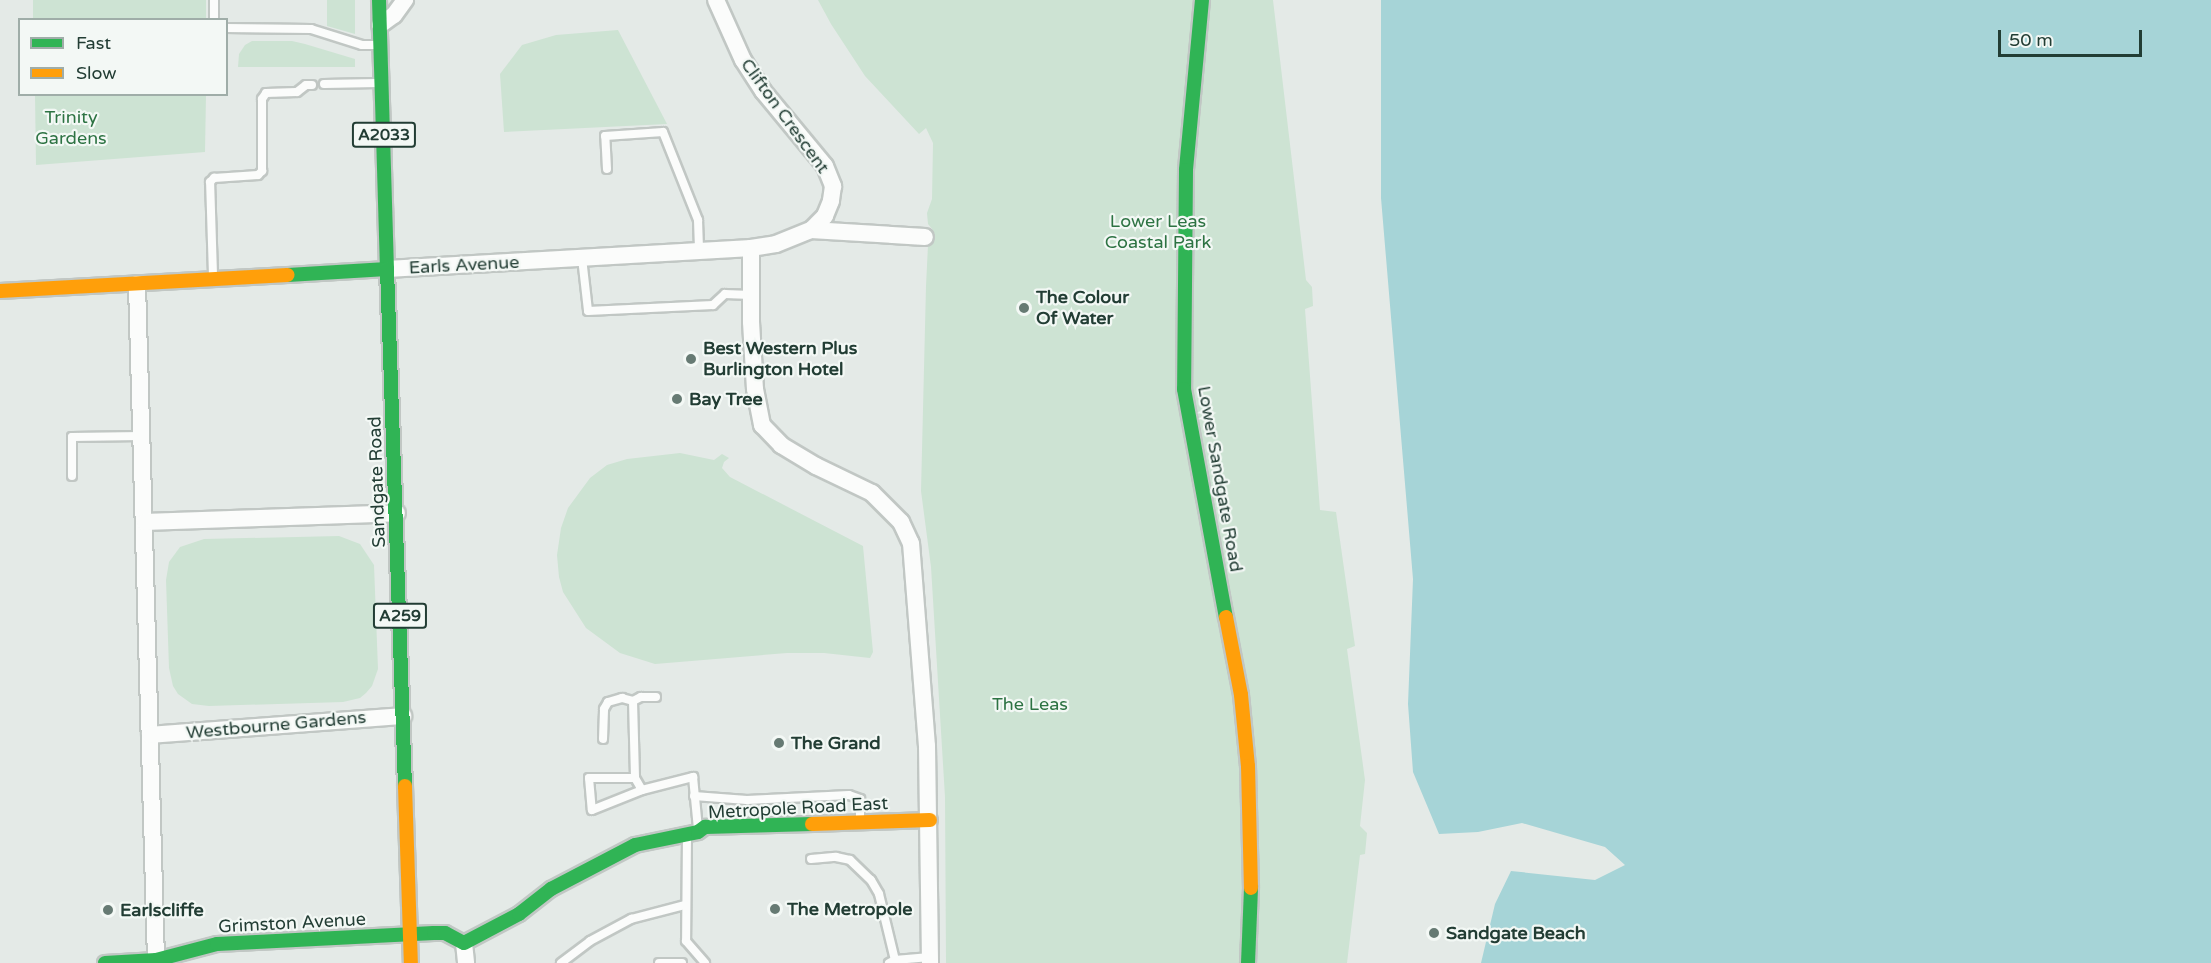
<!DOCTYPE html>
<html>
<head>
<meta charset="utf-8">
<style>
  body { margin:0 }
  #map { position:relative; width:2211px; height:963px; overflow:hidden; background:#e4eae7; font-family:"Varela Round",sans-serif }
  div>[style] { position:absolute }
  .green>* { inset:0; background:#cde3d3; transform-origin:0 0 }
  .water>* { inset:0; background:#a6d4d7 }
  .roads { filter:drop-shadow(2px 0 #c1c7c4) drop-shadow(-2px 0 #c1c7c4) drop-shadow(0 2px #c1c7c4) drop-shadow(0 -2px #c1c7c4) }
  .lane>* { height:8px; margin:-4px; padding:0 4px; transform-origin:4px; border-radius:4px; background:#fbfcfb }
  .street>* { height:16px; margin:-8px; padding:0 8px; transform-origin:8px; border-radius:8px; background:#fbfcfb }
  .fast>* { height:14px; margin:-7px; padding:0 7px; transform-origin:7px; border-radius:7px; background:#30b455 }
  .slow>* { height:14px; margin:-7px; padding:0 7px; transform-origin:7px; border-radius:7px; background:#ff9f0a }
  .dots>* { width:16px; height:16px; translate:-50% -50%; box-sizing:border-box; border:3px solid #f3f8f5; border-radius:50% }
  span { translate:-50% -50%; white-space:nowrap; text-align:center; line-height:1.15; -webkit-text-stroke:4.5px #f3f8f5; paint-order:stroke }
  .shield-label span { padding:2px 4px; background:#f3f8f5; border:2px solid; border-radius:4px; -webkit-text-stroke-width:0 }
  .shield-label { font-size:16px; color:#223d34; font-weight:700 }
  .street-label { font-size:18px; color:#223d34 }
  .park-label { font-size:18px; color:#2d7343 }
  .poi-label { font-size:18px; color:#223d34; font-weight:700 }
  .left { translate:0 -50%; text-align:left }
  .legend { position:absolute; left:18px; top:18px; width:210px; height:78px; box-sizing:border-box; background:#f3f8f5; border:2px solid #9fada8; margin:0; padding:8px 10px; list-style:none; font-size:18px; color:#223d34 }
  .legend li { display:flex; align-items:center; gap:12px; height:30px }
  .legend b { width:30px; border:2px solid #9fada8 }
  .scale { position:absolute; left:1998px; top:30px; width:144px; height:27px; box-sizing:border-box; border:3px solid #223d34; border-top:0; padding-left:8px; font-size:18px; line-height:21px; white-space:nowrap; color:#223d34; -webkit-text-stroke:4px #f3f8f5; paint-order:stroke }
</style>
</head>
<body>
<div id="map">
  <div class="green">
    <div style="left:33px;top:0;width:173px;height:19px"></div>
    <div style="clip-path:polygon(327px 0,355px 0,355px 34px,327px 26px)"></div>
    <div style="clip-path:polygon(818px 0,1273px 0,1306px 280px,1312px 287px,1313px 306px,1305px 309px,1320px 510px,1336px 512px,1355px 646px,1347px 649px,1365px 780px,1360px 826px,1367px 833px,1365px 854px,1360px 855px,1347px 963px,946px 963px,945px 797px,931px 567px,921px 491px,926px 286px,928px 245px,934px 242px,933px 230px,928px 224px,927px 213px,932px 199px,933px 143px,926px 128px,919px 134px,865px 76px,831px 24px)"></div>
    <div style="clip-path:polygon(618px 30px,667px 124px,504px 132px,500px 74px,522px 45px,556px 35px)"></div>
    <div style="clip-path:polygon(252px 41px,292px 41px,305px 44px,355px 59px,355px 67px,238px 67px,239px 54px,245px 45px)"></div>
    <div style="clip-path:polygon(35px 95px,206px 95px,205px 152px,36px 165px)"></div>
    <div style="clip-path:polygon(680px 453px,714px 460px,722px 454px,729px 458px,724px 462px,722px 468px,730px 477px,863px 546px,873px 652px,870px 658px,824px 653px,787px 653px,655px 664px,620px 653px,586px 628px,563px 592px,559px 577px,557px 555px,561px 528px,568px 508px,590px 478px,607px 465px,627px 459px)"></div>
    <div style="clip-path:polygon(339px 536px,360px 544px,374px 565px,378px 669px,372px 686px,366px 693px,360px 698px,343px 702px,209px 706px,192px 704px,178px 694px,173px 686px,169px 668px,166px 580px,169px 562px,180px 547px,204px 539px)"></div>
  </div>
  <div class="water">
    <div style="clip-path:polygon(1381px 0,2211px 0,2211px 963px,1481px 963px,1495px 904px,1511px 871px,1595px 880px,1625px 865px,1605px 847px,1522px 823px,1478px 832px,1439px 834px,1413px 772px,1408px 704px,1413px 579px,1381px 198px)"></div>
  </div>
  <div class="roads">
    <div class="lane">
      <div style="left:214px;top:20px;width:20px;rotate:-90deg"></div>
      <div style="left:226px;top:28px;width:85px;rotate:0.7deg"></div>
      <div style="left:311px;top:29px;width:53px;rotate:17.4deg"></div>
      <div style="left:362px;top:45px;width:16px"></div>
      <div style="left:324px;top:84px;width:54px;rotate:-1.1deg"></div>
      <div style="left:607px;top:169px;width:33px;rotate:-93deg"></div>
      <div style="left:605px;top:136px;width:58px;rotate:-3.9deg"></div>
      <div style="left:663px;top:132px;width:95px;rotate:68.3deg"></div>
      <div style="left:698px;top:220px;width:31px;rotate:88deg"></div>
      <div style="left:582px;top:258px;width:53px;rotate:83.5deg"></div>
      <div style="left:588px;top:311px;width:125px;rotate:-2.7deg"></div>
      <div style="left:713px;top:305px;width:16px;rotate:-43deg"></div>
      <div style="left:725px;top:294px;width:26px;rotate:2deg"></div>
      <div style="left:213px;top:275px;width:93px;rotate:-91.8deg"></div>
      <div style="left:210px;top:182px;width:6px;rotate:-45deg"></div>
      <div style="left:214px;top:178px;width:44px;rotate:-3.9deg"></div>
      <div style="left:258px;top:175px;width:6px;rotate:-45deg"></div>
      <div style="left:262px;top:171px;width:72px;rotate:-90deg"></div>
      <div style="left:262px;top:99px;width:7px;rotate:-56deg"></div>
      <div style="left:266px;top:93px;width:31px;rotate:-2deg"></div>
      <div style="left:297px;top:92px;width:11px;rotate:-38deg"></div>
      <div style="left:306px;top:85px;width:6px"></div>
      <div style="left:72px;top:476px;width:39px;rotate:-90deg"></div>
      <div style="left:72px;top:437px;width:69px;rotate:-0.8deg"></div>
      <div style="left:633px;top:701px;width:9px;rotate:-27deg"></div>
      <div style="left:641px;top:697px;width:15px"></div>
      <div style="left:603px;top:739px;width:30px;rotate:-88deg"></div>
      <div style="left:604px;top:709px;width:8px;rotate:-60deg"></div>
      <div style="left:608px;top:702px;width:15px;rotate:-16deg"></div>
      <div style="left:622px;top:698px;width:11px;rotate:15deg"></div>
      <div style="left:633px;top:701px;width:77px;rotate:88.5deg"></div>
      <div style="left:642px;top:790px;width:14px;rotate:-120deg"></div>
      <div style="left:635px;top:778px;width:46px;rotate:180deg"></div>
      <div style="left:589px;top:778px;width:32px;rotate:85deg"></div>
      <div style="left:592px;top:810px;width:54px;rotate:-21.8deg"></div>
      <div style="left:642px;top:790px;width:53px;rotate:-14.3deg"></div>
      <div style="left:693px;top:777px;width:52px;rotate:84.5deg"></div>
      <div style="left:694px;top:796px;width:53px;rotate:4.3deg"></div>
      <div style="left:747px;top:800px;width:102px;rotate:-2.8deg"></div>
      <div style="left:849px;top:795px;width:12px;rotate:20deg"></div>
      <div style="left:860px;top:799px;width:21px;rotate:90deg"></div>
      <div style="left:687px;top:836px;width:105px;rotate:90.5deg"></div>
      <div style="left:686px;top:941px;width:29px;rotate:49deg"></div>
      <div style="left:811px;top:859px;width:25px;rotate:-5deg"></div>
      <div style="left:836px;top:857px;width:14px;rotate:12deg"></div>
      <div style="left:850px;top:860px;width:29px;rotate:44deg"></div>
      <div style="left:871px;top:880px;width:16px;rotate:60deg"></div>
      <div style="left:879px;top:894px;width:68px;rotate:76.4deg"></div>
      <div style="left:561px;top:963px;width:36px;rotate:-37deg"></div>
      <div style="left:590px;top:941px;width:47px;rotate:-28.2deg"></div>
      <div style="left:631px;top:919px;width:56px;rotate:-14.5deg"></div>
      <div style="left:659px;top:963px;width:23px"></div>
      <div style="left:889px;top:963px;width:7px;rotate:-27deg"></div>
      <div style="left:895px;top:960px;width:35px;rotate:-5deg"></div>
    </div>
    <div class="street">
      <div style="left:716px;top:0;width:66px;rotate:65.8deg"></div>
      <div style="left:743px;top:60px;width:37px;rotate:57deg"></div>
      <div style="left:763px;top:91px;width:97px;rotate:50.4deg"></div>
      <div style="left:825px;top:166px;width:22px;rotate:68deg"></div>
      <div style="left:833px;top:186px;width:15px;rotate:98deg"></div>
      <div style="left:831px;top:201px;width:16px;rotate:112deg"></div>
      <div style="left:825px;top:216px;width:20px;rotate:135deg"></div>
      <div style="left:380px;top:25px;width:17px;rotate:-36deg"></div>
      <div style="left:394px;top:15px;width:19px;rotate:-54deg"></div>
      <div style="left:751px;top:248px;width:74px;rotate:90deg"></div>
      <div style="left:751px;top:322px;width:67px;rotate:86.6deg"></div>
      <div style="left:755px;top:389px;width:37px;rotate:79deg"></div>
      <div style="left:762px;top:425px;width:28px;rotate:46deg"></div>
      <div style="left:781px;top:445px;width:41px;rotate:31deg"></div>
      <div style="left:816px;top:466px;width:62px;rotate:25.7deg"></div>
      <div style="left:872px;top:493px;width:41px;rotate:45deg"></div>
      <div style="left:901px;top:522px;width:23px;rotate:65deg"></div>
      <div style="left:911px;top:543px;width:204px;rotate:85.5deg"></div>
      <div style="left:927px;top:746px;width:217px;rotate:89.2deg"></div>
      <div style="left:387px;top:269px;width:365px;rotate:-3.3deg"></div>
      <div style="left:751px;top:248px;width:25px;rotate:-9deg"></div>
      <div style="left:776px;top:244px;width:38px;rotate:-22deg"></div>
      <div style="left:811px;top:230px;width:114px;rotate:3.5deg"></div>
      <div style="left:137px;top:284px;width:676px;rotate:88.39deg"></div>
      <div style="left:145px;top:522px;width:252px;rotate:-2deg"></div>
      <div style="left:150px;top:735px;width:254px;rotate:-4.3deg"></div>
      <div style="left:464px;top:943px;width:20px;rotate:84deg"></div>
    </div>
    <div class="fast">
      <div style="left:379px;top:0;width:269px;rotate:88.3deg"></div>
      <div style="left:1202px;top:0;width:171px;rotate:95.4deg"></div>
      <div style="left:1186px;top:170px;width:219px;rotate:90.5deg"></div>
      <div style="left:1184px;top:389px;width:232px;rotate:79.6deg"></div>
      <div style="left:288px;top:275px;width:99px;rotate:-3.5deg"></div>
      <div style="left:387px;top:269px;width:517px;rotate:88.01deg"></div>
      <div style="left:105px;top:963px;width:51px;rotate:-3.4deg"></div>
      <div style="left:156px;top:960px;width:63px;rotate:-14.7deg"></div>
      <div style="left:217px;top:944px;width:217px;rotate:-2.9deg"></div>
      <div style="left:434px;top:933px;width:11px"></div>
      <div style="left:445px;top:933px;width:21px;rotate:28deg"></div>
      <div style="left:464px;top:943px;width:62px;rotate:-27.8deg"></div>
      <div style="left:519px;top:914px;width:41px;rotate:-38deg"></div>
      <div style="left:551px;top:889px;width:95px;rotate:-27.6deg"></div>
      <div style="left:635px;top:845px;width:64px;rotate:-11.7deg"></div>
      <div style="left:698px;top:832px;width:9px;rotate:-36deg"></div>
      <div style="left:705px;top:827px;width:107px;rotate:-1.6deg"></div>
      <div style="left:1248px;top:963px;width:75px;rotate:-87.7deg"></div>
    </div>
    <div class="slow">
      <div style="left:0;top:291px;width:288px;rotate:-3.2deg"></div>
      <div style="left:1226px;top:617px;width:79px;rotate:79.1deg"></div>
      <div style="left:1241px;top:695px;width:71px;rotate:84.4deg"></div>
      <div style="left:1248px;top:766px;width:122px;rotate:88.6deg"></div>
      <div style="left:405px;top:786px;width:177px;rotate:88.1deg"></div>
      <div style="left:812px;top:824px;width:118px;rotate:-1.9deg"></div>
    </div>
  </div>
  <div class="dots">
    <div style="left:1024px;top:308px;background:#667a73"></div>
    <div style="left:691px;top:359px;background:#667a73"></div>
    <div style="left:677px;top:399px;background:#667a73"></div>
    <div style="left:779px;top:743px;background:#667a73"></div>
    <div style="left:775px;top:909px;background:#667a73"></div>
    <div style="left:108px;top:910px;background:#667a73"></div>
    <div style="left:1434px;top:933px;background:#667a73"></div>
  </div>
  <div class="shield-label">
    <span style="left:384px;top:135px">A2033</span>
    <span style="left:400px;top:616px">A259</span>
  </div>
  <div class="street-label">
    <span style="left:785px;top:116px;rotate:54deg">Clifton Crescent</span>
    <span style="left:464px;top:265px;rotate:-3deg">Earls Avenue</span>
    <span style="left:1220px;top:479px;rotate:80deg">Lower Sandgate Road</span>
    <span style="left:377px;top:482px;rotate:-92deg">Sandgate Road</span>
    <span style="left:276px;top:725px;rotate:-5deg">Westbourne Gardens</span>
    <span style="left:798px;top:808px;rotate:-3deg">Metropole Road East</span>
    <span style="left:292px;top:923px;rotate:-3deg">Grimston Avenue</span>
  </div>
  <div class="park-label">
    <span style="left:71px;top:128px">Trinity<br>Gardens</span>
    <span style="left:1158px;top:232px">Lower Leas<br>Coastal Park</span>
    <span style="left:1030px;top:704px">The Leas</span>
  </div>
  <div class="poi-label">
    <span class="left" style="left:1036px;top:308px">The Colour<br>Of Water</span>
    <span class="left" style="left:703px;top:359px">Best Western Plus<br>Burlington Hotel</span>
    <span class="left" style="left:689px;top:399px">Bay Tree</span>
    <span class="left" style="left:791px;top:743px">The Grand</span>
    <span class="left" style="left:787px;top:909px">The Metropole</span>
    <span class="left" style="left:120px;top:910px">Earlscliffe</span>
    <span class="left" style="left:1446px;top:933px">Sandgate Beach</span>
  </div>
  <ul class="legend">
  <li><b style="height:8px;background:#30b455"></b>Fast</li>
  <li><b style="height:8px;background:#ff9f0a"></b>Slow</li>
  </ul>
  <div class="scale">50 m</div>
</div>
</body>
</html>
